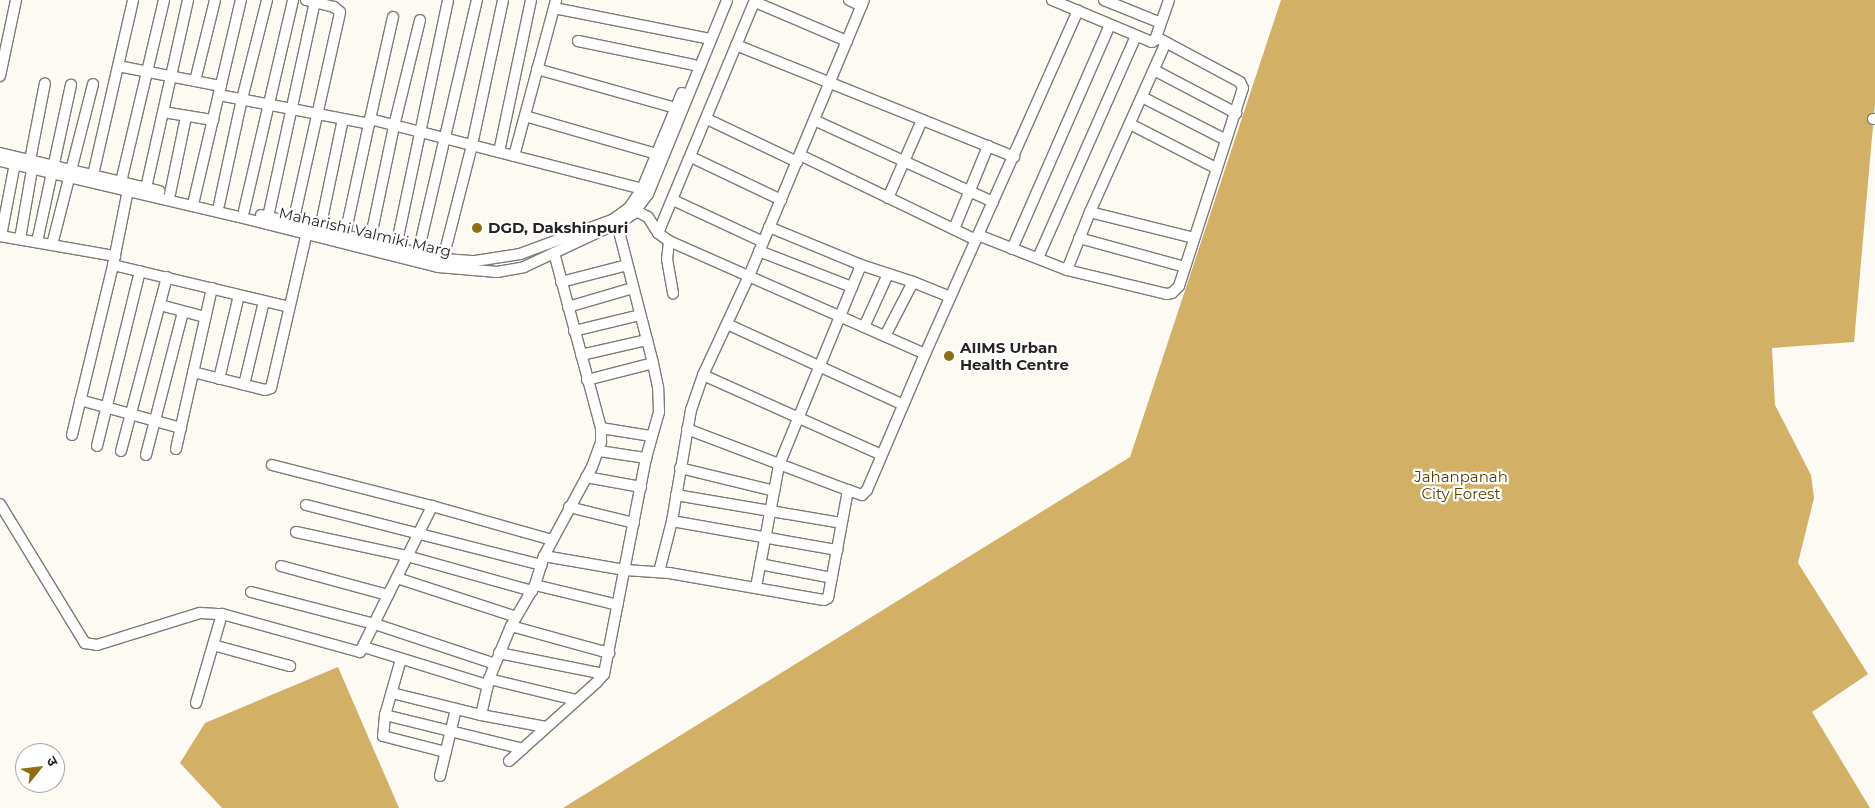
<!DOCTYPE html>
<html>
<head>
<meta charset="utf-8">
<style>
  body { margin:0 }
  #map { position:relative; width:1875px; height:808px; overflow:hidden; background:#fdfaf4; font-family:Montserrat,"Noto Sans Devanagari",sans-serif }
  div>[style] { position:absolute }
  .forest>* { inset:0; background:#d2b065 }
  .roads { filter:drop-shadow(1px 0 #7d7b75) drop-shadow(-1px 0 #7d7b75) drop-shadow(0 1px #7d7b75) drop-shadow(0 -1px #7d7b75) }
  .minor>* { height:10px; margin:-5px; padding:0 5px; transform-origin:5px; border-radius:5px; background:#fff }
  .dots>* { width:14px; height:14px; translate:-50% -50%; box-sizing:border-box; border:2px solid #fff; border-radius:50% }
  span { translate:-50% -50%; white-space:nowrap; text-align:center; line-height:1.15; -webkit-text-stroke:4.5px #fff; paint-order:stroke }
  .poi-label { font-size:15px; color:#252422; font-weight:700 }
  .left { translate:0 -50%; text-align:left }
  .street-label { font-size:15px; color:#252422 }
  .park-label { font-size:15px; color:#584100 }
  .north { position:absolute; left:15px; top:743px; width:50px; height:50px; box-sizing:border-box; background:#fff; border:1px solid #a8a7a7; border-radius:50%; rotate:61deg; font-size:14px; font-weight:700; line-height:20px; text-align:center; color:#252422 }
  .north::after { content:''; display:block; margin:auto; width:18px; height:22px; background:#8f6d12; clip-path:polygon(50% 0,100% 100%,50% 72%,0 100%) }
</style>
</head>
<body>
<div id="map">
  <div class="forest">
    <div style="clip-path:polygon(1281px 0,1875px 0,1875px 103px,1854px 342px,1772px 348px,1775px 405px,1811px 475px,1814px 498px,1798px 563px,1868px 674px,1812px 712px,1870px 808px,563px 808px,1130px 457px)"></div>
    <div style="clip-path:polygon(338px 667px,399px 808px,222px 808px,180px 763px,205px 723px)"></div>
  </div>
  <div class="roads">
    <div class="minor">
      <div style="left:849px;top:0;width:14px;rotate:25deg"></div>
      <div style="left:1052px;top:0;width:108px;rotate:22.8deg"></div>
      <div style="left:1152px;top:42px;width:4px;rotate:-34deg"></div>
      <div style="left:1155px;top:40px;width:42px;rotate:-70.7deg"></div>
      <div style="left:1104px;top:0;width:61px;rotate:22deg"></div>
      <div style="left:755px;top:2px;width:100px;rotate:23deg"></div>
      <div style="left:554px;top:8px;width:155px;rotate:11.2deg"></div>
      <div style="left:393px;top:17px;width:105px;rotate:102.7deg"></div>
      <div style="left:370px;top:119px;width:281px;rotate:14.4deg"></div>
      <div style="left:578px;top:41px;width:118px;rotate:11.7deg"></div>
      <div style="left:736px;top:45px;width:300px;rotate:21.9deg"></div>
      <div style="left:118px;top:66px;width:105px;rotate:11deg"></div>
      <div style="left:537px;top:69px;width:144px;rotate:15.7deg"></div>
      <div style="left:1154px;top:70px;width:93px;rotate:27.7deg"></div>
      <div style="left:0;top:76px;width:78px;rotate:-78.1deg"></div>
      <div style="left:195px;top:81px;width:83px;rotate:-76.1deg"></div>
      <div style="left:219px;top:95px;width:153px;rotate:10.9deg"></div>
      <div style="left:1142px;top:97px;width:94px;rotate:27.1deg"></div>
      <div style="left:163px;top:112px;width:51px;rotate:9.1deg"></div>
      <div style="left:525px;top:116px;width:137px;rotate:16.1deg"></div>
      <div style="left:707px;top:119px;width:100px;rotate:25.5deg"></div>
      <div style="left:1873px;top:119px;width:2px"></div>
      <div style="left:814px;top:120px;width:197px;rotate:24.6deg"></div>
      <div style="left:1130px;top:124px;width:97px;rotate:27.1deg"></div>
      <div style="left:499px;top:152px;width:155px;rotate:-78.1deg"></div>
      <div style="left:0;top:153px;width:164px;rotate:13.4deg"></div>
      <div style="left:800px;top:155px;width:195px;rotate:25.8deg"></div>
      <div style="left:514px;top:156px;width:162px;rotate:-74.9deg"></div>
      <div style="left:691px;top:157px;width:100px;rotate:25.5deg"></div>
      <div style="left:30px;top:160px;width:78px;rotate:-79deg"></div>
      <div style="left:0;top:161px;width:245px;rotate:13.2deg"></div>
      <div style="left:239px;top:217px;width:205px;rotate:14.1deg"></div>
      <div style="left:438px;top:267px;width:59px;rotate:4.8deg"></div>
      <div style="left:497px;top:272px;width:27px;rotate:-10deg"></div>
      <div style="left:524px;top:267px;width:110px;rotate:-25.2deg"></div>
      <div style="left:624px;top:220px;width:11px;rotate:-34deg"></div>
      <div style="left:633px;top:214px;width:25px;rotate:-53deg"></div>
      <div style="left:648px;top:194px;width:209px;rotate:-67.8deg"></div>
      <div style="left:93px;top:175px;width:180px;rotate:-77.1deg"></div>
      <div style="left:121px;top:182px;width:187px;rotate:-76.7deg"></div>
      <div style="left:146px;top:188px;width:193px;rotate:-77.4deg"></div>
      <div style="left:170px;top:194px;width:79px;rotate:-78.3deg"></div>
      <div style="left:888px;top:198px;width:85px;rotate:-66.4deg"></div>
      <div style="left:194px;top:200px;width:205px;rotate:-76.8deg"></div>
      <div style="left:673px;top:200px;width:99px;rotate:25deg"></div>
      <div style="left:219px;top:205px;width:108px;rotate:-77.8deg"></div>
      <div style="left:242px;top:99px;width:102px;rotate:-75.8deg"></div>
      <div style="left:630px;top:208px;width:20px;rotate:27deg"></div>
      <div style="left:648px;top:217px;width:19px;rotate:58deg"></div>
      <div style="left:658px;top:233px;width:14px;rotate:36deg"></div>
      <div style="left:669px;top:241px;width:280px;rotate:23.8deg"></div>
      <div style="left:244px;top:211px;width:217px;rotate:-76.9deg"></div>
      <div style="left:1090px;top:212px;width:107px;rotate:14deg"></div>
      <div style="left:261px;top:215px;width:187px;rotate:13.6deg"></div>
      <div style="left:443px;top:259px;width:32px;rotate:4deg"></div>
      <div style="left:475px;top:261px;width:46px;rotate:-8.8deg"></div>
      <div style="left:520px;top:254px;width:98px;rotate:-20.3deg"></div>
      <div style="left:612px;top:220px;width:21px;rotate:-35deg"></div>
      <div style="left:629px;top:208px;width:23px;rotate:-56deg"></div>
      <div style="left:642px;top:189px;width:104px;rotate:-67.4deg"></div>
      <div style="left:268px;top:217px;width:220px;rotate:-77.7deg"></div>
      <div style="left:293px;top:223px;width:216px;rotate:-77.4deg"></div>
      <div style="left:340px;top:12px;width:8px;rotate:-140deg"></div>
      <div style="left:334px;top:7px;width:29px;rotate:-166deg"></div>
      <div style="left:769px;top:227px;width:100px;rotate:22.4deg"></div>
      <div style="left:861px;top:265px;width:55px;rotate:18.1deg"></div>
      <div style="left:913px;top:282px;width:40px;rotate:22deg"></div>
      <div style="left:320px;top:229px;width:112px;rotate:-78.2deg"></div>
      <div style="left:954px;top:229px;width:90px;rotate:-67.7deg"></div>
      <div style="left:658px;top:233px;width:252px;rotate:-67.4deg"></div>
      <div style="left:345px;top:235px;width:119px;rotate:-77.8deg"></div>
      <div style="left:978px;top:235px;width:96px;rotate:21.5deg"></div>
      <div style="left:1067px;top:270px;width:62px;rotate:-68.4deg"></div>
      <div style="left:1090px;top:212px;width:186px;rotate:-65.9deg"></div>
      <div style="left:0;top:236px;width:117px;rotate:9.9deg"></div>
      <div style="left:1px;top:236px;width:79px;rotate:-79.1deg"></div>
      <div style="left:1079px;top:238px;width:110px;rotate:15.3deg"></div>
      <div style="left:20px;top:239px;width:76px;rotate:-80.2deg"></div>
      <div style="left:370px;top:241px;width:117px;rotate:-78.2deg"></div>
      <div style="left:394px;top:126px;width:109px;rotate:-76.2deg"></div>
      <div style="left:669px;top:241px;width:18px;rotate:96deg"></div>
      <div style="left:667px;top:259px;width:35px;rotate:80deg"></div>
      <div style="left:37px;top:242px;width:161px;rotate:-77.8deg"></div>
      <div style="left:52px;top:245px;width:166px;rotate:-75.7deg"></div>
      <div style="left:396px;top:247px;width:252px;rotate:-78.1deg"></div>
      <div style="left:1012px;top:249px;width:244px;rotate:-66.4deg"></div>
      <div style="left:759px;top:251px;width:100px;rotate:21.2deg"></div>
      <div style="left:418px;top:253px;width:260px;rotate:-76.9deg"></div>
      <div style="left:1038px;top:258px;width:243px;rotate:-66.2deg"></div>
      <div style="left:443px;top:259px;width:118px;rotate:-75.7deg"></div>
      <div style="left:472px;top:145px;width:148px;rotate:-77.9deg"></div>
      <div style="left:113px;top:265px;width:181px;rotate:13.4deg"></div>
      <div style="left:1067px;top:270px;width:103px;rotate:13.5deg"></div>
      <div style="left:1167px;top:294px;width:5px;rotate:-11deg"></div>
      <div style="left:1172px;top:293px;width:10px;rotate:-45deg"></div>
      <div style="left:1179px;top:286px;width:208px;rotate:-72.1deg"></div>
      <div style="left:1243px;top:88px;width:7px;rotate:-117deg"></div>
      <div style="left:1240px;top:82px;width:95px;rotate:-151.8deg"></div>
      <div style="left:561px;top:282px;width:68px;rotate:-14.4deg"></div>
      <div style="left:160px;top:305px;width:47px;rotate:14.9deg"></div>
      <div style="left:568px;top:307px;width:68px;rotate:-16.3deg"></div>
      <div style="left:727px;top:324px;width:192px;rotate:24.6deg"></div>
      <div style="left:864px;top:327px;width:58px;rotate:-65.6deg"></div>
      <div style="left:574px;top:331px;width:68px;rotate:-13.6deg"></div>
      <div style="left:885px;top:336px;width:61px;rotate:-62.6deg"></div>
      <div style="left:581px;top:355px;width:68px;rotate:-12.8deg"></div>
      <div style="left:193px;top:372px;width:74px;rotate:14deg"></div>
      <div style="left:265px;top:390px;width:6px;rotate:-18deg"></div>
      <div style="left:271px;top:388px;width:164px;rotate:-77deg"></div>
      <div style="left:703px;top:375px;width:194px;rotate:24.1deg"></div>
      <div style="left:219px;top:379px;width:86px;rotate:-76.6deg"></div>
      <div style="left:587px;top:380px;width:68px;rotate:-14.4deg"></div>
      <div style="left:244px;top:385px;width:86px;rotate:-76.6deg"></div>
      <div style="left:80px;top:400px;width:105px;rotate:15.5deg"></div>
      <div style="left:601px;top:428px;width:51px;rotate:9.1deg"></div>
      <div style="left:687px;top:429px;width:172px;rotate:20.8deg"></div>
      <div style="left:72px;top:435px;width:175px;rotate:-76.4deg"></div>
      <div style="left:113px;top:265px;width:82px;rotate:-78.7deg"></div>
      <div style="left:97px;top:446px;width:180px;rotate:-76.2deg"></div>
      <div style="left:176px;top:449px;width:165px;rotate:-77.4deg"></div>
      <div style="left:121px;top:451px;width:180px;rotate:-75.2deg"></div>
      <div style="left:599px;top:451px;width:48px;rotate:8.5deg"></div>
      <div style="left:146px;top:455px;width:148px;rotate:-75.5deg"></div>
      <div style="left:272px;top:465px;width:165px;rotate:14.4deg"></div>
      <div style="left:432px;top:506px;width:125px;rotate:15.8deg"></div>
      <div style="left:680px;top:468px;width:97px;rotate:13.7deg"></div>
      <div style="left:586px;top:477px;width:56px;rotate:10.3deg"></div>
      <div style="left:676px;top:495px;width:167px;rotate:9.6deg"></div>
      <div style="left:0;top:504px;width:163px;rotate:58.6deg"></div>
      <div style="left:85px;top:643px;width:12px;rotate:9deg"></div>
      <div style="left:97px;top:645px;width:108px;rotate:-17.3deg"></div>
      <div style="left:200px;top:613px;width:22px;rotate:3deg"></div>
      <div style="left:306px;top:505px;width:243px;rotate:14.3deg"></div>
      <div style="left:569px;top:507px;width:67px;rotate:13.8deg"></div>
      <div style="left:672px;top:521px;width:168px;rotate:10deg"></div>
      <div style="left:296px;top:532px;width:114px;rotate:12.2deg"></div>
      <div style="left:407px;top:556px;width:130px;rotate:15.6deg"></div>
      <div style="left:544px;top:556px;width:82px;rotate:9.8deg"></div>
      <div style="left:625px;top:570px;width:44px;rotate:3.9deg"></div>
      <div style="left:669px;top:573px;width:157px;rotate:9.9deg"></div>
      <div style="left:824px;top:600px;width:4px;rotate:-27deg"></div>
      <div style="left:828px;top:598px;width:110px;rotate:-79.5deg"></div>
      <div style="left:848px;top:490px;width:15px;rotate:20deg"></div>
      <div style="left:862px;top:495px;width:7px;rotate:-45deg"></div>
      <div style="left:867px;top:490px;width:148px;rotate:-66.9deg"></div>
      <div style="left:925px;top:354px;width:376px;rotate:-66deg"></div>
      <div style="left:760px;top:564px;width:73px;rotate:11deg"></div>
      <div style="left:281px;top:566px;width:111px;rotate:15.2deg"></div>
      <div style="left:659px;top:572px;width:53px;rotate:-75.7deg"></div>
      <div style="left:672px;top:521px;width:113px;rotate:-80.3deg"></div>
      <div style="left:691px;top:410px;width:37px;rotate:-71deg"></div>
      <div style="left:703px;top:375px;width:109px;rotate:-65.1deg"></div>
      <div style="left:749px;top:276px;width:299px;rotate:-67.4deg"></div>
      <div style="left:397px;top:578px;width:125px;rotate:18.1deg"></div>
      <div style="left:535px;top:585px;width:85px;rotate:13.5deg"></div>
      <div style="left:756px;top:587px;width:124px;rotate:-79.3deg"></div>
      <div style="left:779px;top:465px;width:216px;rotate:-67.7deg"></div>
      <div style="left:251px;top:592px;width:128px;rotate:14.5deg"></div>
      <div style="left:375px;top:624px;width:126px;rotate:18.4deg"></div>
      <div style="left:511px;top:626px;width:102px;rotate:15.4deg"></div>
      <div style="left:213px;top:645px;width:80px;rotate:15.3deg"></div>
      <div style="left:364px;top:647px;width:129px;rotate:17.2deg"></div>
      <div style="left:499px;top:653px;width:107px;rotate:11.3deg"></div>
      <div style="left:401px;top:659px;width:58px;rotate:105.9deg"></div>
      <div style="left:385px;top:715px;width:21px;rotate:95deg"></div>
      <div style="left:383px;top:736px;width:65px;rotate:14.3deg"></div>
      <div style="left:489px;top:679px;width:89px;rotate:13.6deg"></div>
      <div style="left:392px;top:693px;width:92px;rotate:13.9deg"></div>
      <div style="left:481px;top:715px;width:66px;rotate:10.5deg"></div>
      <div style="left:196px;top:703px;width:93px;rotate:-73.7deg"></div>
      <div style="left:222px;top:614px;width:143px;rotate:15.4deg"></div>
      <div style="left:360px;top:652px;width:163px;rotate:-63.7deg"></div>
      <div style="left:385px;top:715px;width:142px;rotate:13.8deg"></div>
      <div style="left:481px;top:715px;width:37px;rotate:-77deg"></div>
      <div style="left:489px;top:679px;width:57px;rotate:-67.5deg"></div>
      <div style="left:511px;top:626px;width:48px;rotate:-59.7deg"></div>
      <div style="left:535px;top:585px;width:30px;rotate:-73deg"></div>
      <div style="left:544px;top:556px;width:101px;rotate:-61.7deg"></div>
      <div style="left:592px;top:467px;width:27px;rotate:-70deg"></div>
      <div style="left:601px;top:442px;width:14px;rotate:-90deg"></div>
      <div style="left:601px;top:428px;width:181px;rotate:-105deg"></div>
      <div style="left:509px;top:761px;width:118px;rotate:-41.9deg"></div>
      <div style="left:597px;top:682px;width:11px;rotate:-49deg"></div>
      <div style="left:604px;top:674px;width:220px;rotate:-79deg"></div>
      <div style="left:646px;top:458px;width:48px;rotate:-74.2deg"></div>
      <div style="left:659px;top:412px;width:25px;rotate:-92deg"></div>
      <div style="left:658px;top:387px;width:25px;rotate:-102deg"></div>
      <div style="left:653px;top:363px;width:144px;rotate:-104.5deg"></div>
      <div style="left:440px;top:776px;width:69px;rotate:-76.6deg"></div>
    </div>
  </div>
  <div class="dots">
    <div style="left:477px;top:228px;background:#8f6d12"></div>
    <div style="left:949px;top:356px;background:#8f6d12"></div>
  </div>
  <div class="poi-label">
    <span class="left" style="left:488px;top:228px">DGD, Dakshinpuri</span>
    <span class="left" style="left:960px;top:356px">AIIMS Urban<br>Health Centre</span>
  </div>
  <div class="street-label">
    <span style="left:365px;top:232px;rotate:13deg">Maharishi Valmiki Marg</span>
  </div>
  <div class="park-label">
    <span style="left:1461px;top:485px">Jahanpanah<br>City Forest</span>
  </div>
  <div class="north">उ</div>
</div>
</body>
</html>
